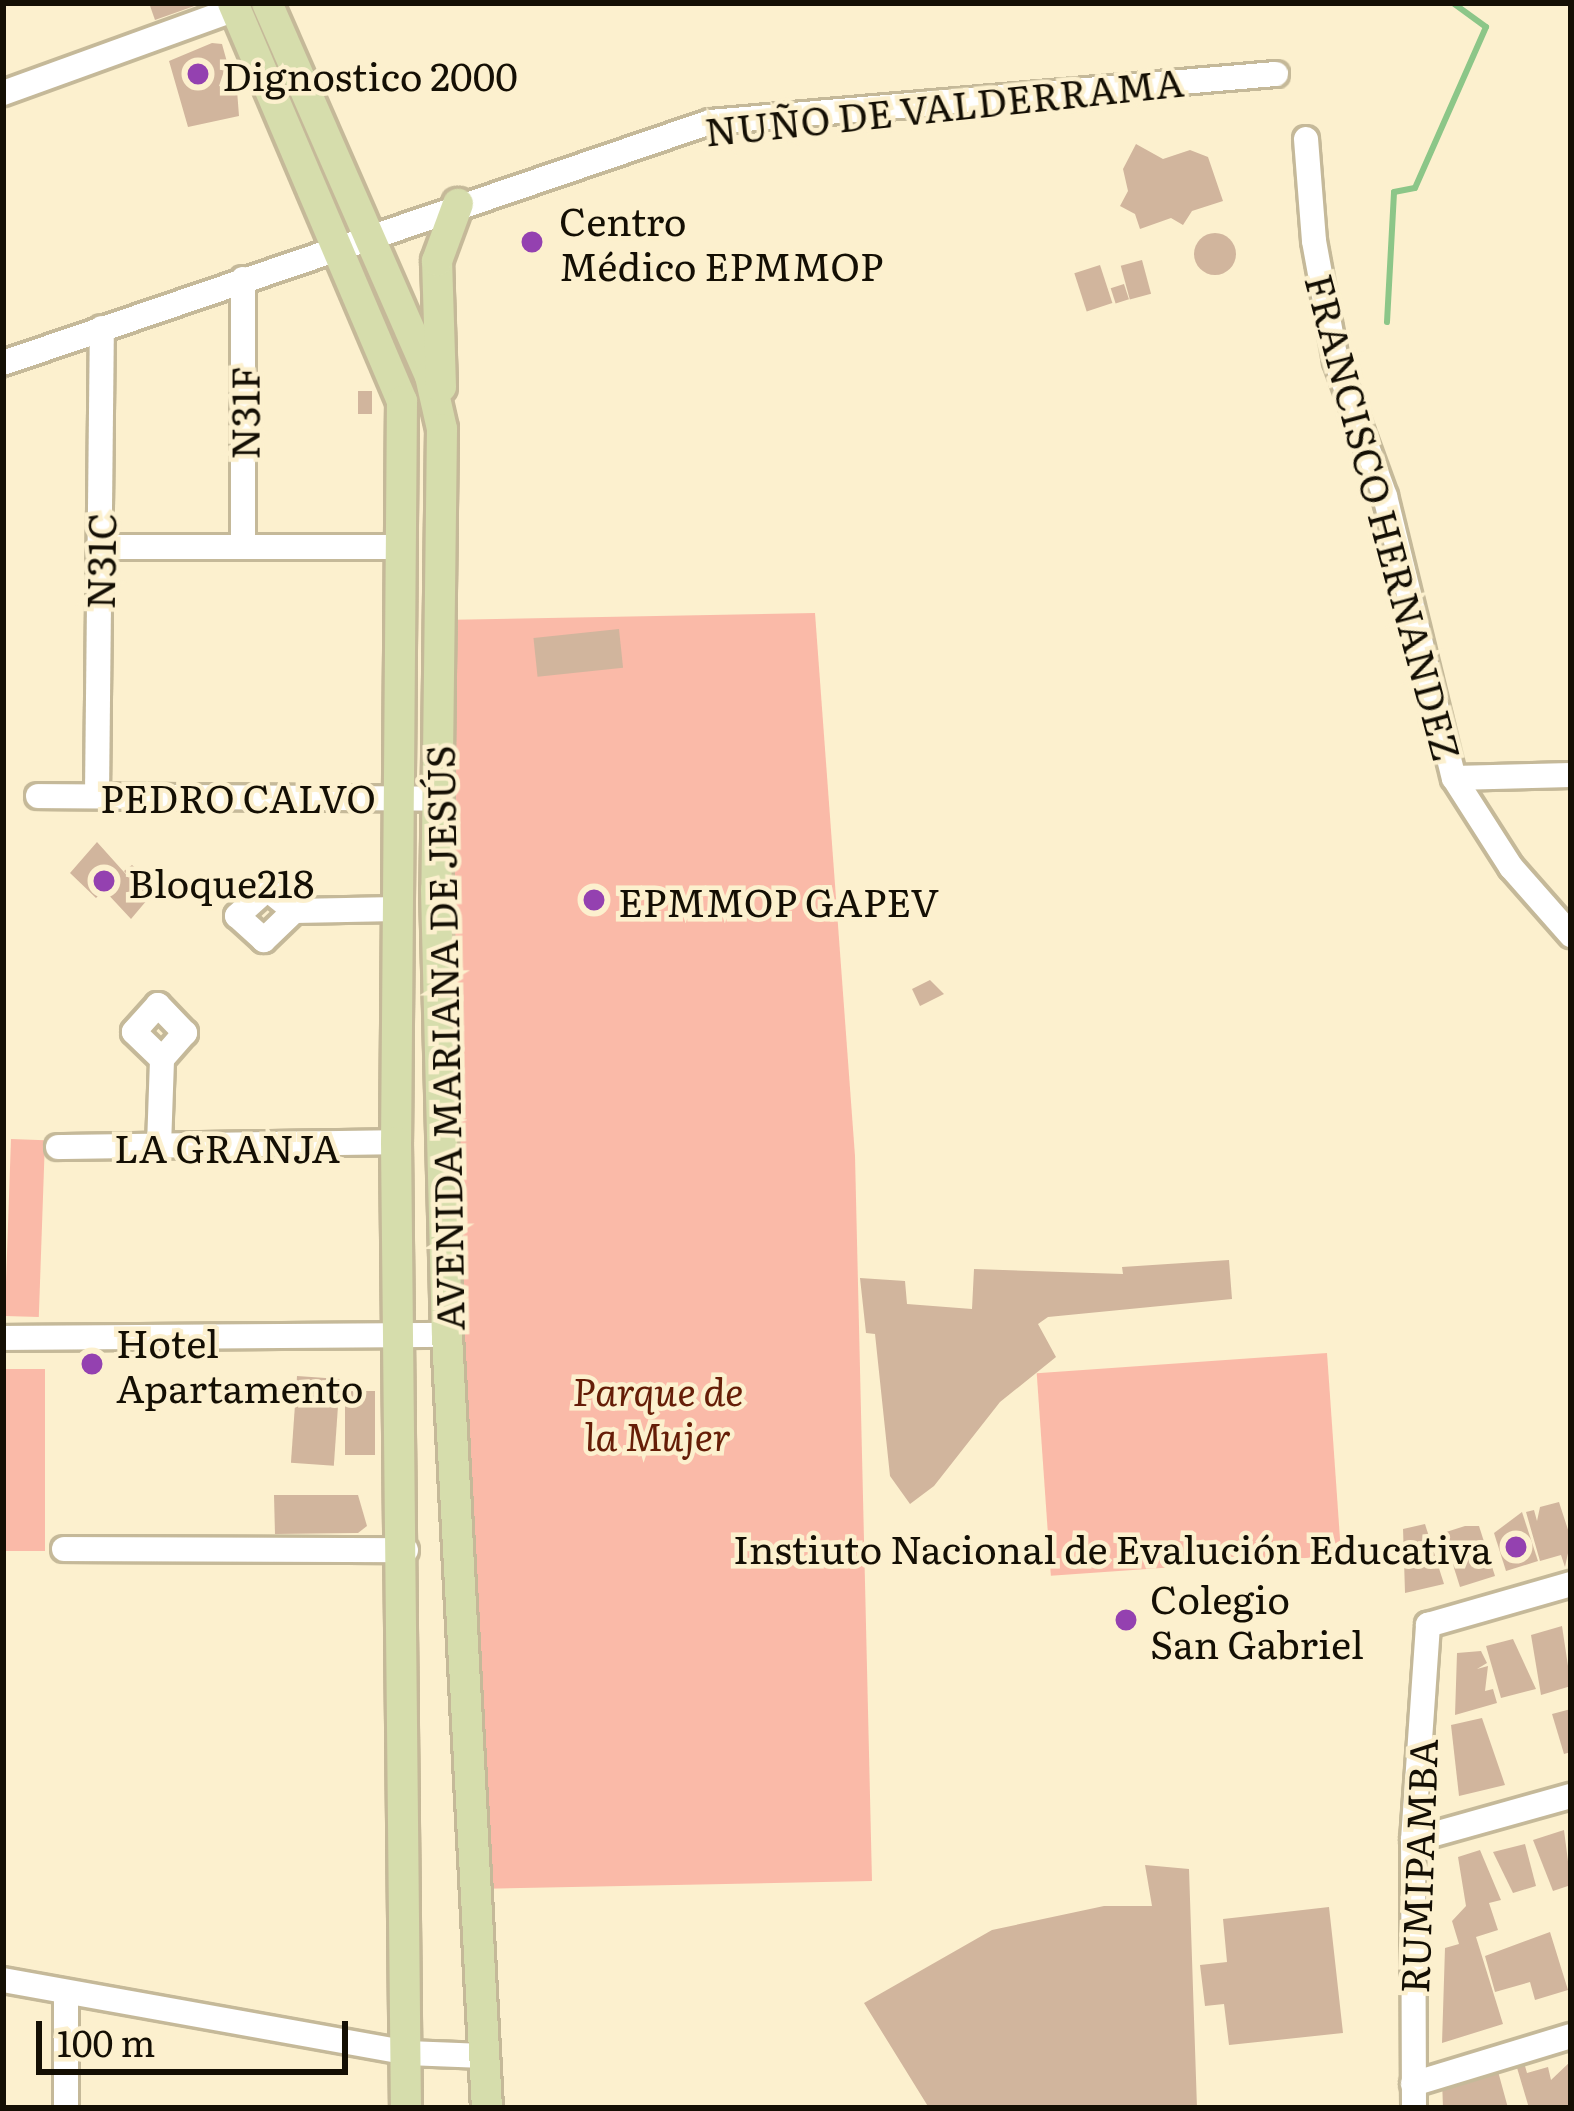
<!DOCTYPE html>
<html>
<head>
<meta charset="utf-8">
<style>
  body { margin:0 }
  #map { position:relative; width:1574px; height:2111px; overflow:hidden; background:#fcf0ce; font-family:Literata,serif }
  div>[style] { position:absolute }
  .green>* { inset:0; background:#fabaa8; transform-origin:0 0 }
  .stream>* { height:6px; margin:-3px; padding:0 3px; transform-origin:3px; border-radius:3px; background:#8cc688 }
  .building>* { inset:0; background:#d1b59d; transform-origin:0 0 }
  .round { border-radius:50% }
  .roads { filter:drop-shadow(3px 0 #c5b999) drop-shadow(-3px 0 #c5b999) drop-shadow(0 3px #c5b999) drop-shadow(0 -3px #c5b999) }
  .minor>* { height:24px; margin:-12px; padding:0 12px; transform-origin:12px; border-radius:12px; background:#fff }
  .major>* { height:30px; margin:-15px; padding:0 15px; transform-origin:15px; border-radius:15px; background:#d6ddac }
  .dots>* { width:33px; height:33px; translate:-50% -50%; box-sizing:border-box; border:6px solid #fcf0ce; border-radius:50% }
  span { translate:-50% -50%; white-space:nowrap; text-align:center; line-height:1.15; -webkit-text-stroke:9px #fcf0ce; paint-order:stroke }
  .poi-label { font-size:39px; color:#140f04 }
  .left { translate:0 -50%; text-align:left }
  .right { translate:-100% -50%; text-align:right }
  .street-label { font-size:39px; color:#140f04 }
  .park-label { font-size:39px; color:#651d07; font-style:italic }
  .frame { position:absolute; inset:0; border:6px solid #140f04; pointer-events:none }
  .scale { position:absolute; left:36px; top:2021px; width:312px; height:54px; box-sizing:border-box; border:6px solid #140f04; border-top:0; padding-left:15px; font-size:36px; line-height:42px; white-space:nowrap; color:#140f04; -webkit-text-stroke:9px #fcf0ce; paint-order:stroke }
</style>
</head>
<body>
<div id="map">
  <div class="green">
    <div style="clip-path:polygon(815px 613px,855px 1156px,872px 1881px,475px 1889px,440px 620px)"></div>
    <div style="left:11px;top:1139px;width:34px;height:177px;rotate:2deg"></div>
    <div style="left:1327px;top:1353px;width:203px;height:291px;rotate:86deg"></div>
    <div style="left:4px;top:1369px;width:41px;height:182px"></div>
  </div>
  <div class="stream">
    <div style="left:1387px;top:322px;width:130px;rotate:-86.9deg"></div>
    <div style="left:1394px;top:192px;width:21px;rotate:-11deg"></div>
    <div style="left:1415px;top:188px;width:176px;rotate:-66.2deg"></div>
    <div style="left:1486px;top:27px;width:41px;rotate:-144deg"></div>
  </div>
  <div class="building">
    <div style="clip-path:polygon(149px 3px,200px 3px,200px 4px,155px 20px)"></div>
    <div style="clip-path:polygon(212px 43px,222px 44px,227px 62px,219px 86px,237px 90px,239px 116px,188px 127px,169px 61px)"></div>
    <div style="clip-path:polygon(1136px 144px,1163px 159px,1190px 150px,1208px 157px,1223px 201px,1192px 211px,1183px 225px,1171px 218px,1140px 229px,1135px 214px,1120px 206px,1128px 191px,1123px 169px)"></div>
    <div class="round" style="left:1194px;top:233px;width:42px;height:42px"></div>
    <div style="left:1142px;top:260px;width:35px;height:22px;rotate:75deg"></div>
    <div style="left:1100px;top:265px;width:40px;height:27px;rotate:72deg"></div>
    <div style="left:1124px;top:284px;width:16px;height:14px;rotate:72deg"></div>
    <div style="left:358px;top:391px;width:14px;height:23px"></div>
    <div style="left:619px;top:629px;width:39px;height:86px;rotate:84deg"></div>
    <div style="clip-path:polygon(97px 842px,132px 881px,124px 871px,132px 865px,158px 887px,131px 919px,104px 890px,96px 898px,70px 873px)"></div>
    <div style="clip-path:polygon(930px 980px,944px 994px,920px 1006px,912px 989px)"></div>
    <div style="clip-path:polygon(1229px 1260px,1232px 1299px,1048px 1317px,1038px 1324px,1056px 1357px,1000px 1402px,934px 1486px,910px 1504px,890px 1476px,875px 1334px,866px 1333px,860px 1278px,905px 1281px,907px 1304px,972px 1309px,974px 1269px,1123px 1274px,1122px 1267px)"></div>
    <div style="left:297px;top:1376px;width:43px;height:87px;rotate:4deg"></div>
    <div style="left:345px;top:1391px;width:30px;height:64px"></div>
    <div style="clip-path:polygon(274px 1495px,358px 1495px,367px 1526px,358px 1533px,275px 1534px)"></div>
    <div style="clip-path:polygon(1559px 1502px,1571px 1539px,1565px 1567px,1561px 1555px,1540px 1561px,1526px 1512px,1534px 1510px,1537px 1521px,1540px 1507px)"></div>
    <div style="clip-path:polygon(1522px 1512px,1538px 1561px,1506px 1571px,1494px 1533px)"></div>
    <div style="clip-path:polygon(1425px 1524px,1444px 1584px,1405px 1593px,1403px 1529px)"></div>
    <div style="clip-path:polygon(1465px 1526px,1479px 1526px,1495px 1576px,1460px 1587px,1443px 1533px)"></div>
    <div style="clip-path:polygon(1562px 1626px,1571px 1686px,1541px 1695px,1531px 1635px)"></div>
    <div style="clip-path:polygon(1513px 1639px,1536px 1689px,1501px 1698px,1486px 1646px)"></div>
    <div style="clip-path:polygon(1481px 1651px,1487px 1663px,1477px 1669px,1488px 1666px,1485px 1691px,1493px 1689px,1497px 1703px,1455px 1715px,1457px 1653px)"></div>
    <div style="clip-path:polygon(1571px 1709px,1571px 1752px,1564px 1754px,1552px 1714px)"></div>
    <div style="clip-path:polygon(1482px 1718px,1505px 1785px,1459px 1796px,1451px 1725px)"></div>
    <div style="clip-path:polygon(1564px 1830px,1571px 1885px,1553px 1891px,1533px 1840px)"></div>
    <div style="clip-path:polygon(1525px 1844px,1536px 1886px,1513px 1893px,1493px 1852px)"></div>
    <div style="clip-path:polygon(1480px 1850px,1501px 1900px,1489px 1903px,1498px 1930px,1476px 1937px,1503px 2024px,1442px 2043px,1445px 1948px,1459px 1944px,1452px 1921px,1466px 1906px,1458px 1857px)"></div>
    <div style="clip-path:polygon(1145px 1865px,1189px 1869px,1197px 2108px,929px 2108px,864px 2003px,992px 1930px,1104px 1906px,1152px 1906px)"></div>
    <div style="clip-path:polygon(1329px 1907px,1343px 2033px,1229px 2045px,1224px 2004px,1205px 2006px,1200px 1965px,1227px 1962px,1223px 1919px)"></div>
    <div style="clip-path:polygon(1550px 1932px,1568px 1990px,1535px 2000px,1530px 1982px,1495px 1992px,1485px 1956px)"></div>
    <div style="clip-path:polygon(1523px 2059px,1527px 2073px,1548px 2067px,1551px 2080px,1571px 2061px,1571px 2108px,1529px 2108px,1515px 2061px)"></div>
    <div style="clip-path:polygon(1496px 2064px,1508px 2108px,1443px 2108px,1442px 2080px)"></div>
  </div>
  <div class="roads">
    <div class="minor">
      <div style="left:3px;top:93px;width:247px;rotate:-19.9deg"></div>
      <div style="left:1306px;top:139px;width:102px;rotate:85.5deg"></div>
      <div style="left:1314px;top:241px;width:122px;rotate:79.6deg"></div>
      <div style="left:1336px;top:361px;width:144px;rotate:70.1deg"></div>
      <div style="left:1385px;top:496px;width:290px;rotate:76.3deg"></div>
      <div style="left:1454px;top:778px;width:117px;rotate:-1.5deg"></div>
      <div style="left:3px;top:363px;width:747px;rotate:-18.82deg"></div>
      <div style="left:710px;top:122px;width:568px;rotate:-4.85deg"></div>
      <div style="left:100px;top:547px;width:303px"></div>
      <div style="left:243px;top:547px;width:268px;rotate:-90deg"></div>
      <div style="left:1454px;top:778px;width:106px;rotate:57.4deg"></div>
      <div style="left:1511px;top:867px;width:91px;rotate:48.6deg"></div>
      <div style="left:97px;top:794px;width:466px;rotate:-89.4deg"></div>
      <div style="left:38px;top:796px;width:399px;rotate:0.4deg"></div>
      <div style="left:294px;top:911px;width:42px;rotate:136deg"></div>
      <div style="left:264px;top:940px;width:36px;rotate:-138deg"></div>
      <div style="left:237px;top:916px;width:40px;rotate:-42deg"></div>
      <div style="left:267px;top:889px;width:35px;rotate:39deg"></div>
      <div style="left:294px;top:911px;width:104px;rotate:-1.1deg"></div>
      <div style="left:159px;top:1146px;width:87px;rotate:-88deg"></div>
      <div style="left:162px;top:1059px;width:35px;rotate:-49deg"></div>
      <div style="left:185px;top:1033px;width:39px;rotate:-134deg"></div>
      <div style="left:158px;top:1005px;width:36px;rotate:132deg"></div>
      <div style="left:134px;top:1032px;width:39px;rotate:44deg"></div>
      <div style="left:58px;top:1147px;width:338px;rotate:-0.8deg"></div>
      <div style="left:3px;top:1338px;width:444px;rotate:-0.4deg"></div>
      <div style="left:64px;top:1549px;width:342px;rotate:0.2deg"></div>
      <div style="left:1413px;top:1840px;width:164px;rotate:-15.6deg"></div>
      <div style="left:3px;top:1980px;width:411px;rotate:10.2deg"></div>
      <div style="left:407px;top:2053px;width:77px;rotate:2.2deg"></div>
      <div style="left:1413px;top:2084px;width:165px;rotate:-16.9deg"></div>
      <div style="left:66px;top:2108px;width:115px;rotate:-90deg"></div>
      <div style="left:1414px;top:2108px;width:268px;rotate:-90.2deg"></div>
      <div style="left:1413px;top:1840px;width:216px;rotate:-86deg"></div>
      <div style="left:1428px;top:1625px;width:149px;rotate:-16deg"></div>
    </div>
    <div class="major">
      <div style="left:233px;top:3px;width:432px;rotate:67deg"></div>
      <div style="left:402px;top:401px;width:741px;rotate:90.46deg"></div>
      <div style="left:396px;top:1142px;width:966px;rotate:89.41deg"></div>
      <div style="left:267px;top:3px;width:407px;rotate:66.4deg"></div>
      <div style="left:430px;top:376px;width:54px;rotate:77.2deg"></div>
      <div style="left:442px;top:429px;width:460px;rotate:90.7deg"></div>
      <div style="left:436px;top:889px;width:446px;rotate:88.6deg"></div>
      <div style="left:447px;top:1335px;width:774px;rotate:87.04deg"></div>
      <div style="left:441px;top:387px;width:126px;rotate:-91.8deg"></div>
      <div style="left:437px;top:261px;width:61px;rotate:-69.8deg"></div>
    </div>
  </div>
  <div class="dots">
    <div style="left:198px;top:74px;background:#9441b0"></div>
    <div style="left:532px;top:242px;background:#9441b0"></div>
    <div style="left:104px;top:881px;background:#9441b0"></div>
    <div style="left:594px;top:900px;background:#9441b0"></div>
    <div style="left:92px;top:1364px;background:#9441b0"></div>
    <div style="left:1516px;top:1547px;background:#9441b0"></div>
    <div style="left:1126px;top:1620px;background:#9441b0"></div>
  </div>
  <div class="poi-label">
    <span class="left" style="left:222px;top:74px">Dignostico 2000</span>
    <span class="left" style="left:559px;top:242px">Centro<br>Médico EPMMOP</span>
    <span class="left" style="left:128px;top:881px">Bloque218</span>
    <span class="left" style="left:618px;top:900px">EPMMOP GAPEV</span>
    <span class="left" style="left:116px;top:1364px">Hotel<br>Apartamento</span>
    <span class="right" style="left:1492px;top:1547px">Instiuto Nacional de Evalución Educativa</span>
    <span class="left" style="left:1150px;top:1620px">Colegio<br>San Gabriel</span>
  </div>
  <div class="street-label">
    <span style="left:944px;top:105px;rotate:-6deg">NUÑO DE VALDERRAMA</span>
    <span style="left:243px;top:413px;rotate:-90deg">N31F</span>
    <span style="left:1385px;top:517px;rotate:75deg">FRANCISCO HERNANDEZ</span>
    <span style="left:99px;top:561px;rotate:-89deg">N31C</span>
    <span style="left:238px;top:796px">PEDRO CALVO</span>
    <span style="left:443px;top:1038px;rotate:-91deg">AVENIDA MARIANA DE JESÚS</span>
    <span style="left:227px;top:1146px">LA GRANJA</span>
    <span style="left:1417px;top:1866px;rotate:-88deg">RUMIPAMBA</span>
  </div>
  <div class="park-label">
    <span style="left:658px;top:1412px">Parque de<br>la Mujer</span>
  </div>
  <div class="frame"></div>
  <div class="scale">100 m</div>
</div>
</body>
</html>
